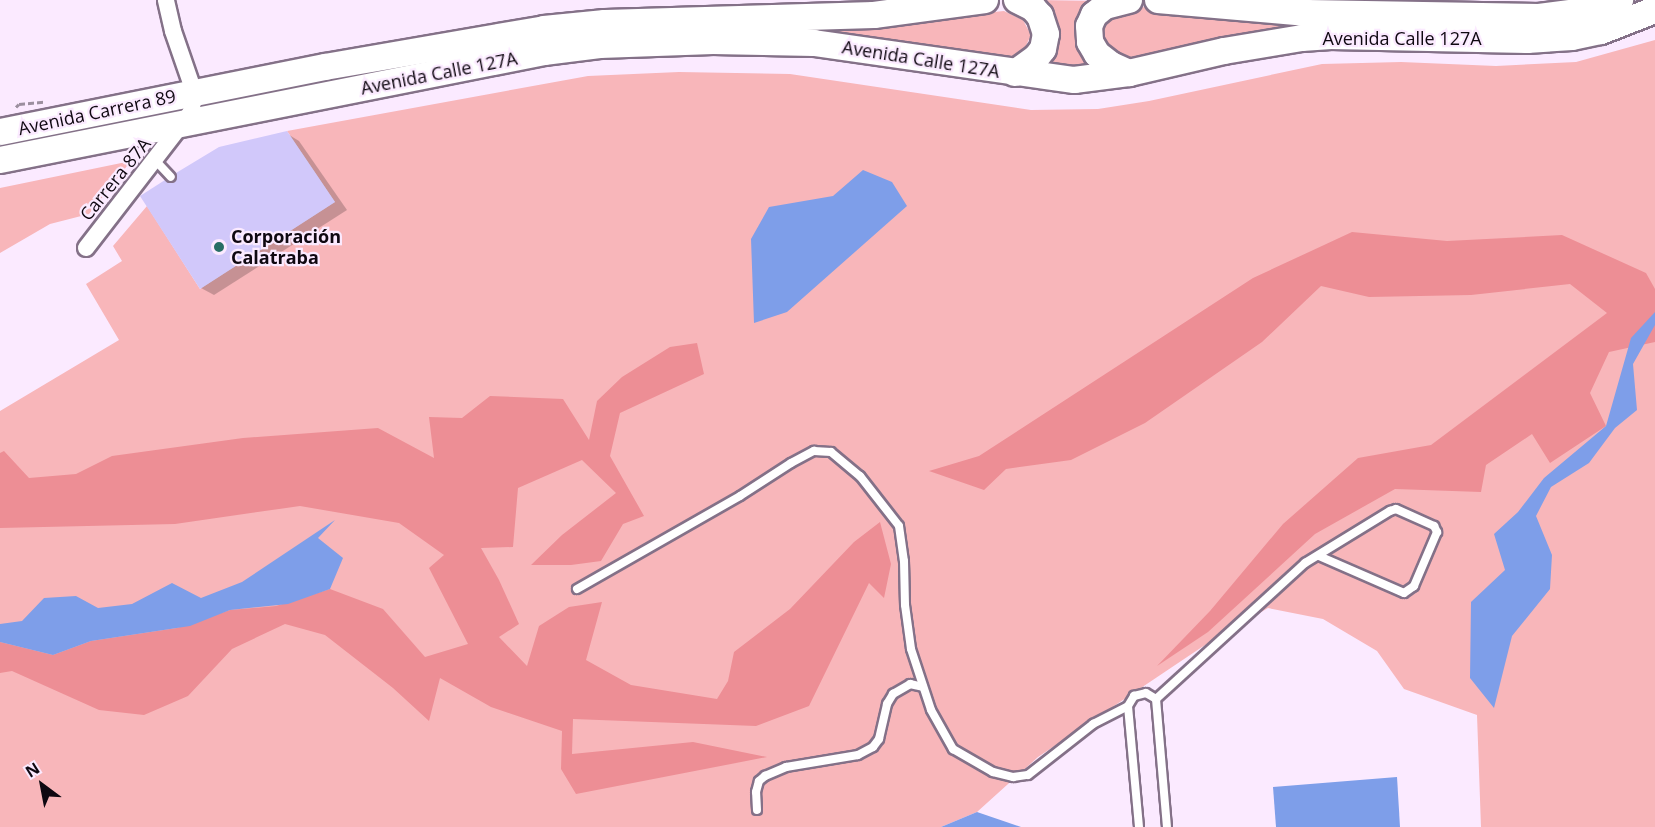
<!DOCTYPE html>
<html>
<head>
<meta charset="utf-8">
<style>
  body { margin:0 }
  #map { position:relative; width:1655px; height:827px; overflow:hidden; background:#fbeaff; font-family:"Open Sans",sans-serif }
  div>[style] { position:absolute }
  .green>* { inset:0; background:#f8b6ba; transform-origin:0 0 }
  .forest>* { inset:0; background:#ed8e95 }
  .water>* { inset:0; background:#7e9ee9 }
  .shadow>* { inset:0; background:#0003 }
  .building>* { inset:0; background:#d1c8fa }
  .path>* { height:3px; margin-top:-1.5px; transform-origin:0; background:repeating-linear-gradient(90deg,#9c8f9f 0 6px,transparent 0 9px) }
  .roads { filter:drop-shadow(2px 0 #847188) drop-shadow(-2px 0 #847188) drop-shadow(0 2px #847188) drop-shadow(0 -2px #847188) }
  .lane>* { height:8px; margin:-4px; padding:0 4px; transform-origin:4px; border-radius:4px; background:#fff }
  .street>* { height:16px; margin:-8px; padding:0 8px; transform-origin:8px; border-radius:8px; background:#fff }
  .primary>* { height:26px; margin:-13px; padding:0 13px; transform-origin:13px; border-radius:13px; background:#fff }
  .dots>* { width:16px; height:16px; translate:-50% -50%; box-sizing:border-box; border:3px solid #fbeaff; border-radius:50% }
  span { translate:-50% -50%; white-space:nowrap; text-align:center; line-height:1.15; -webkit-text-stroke:4.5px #fbeaff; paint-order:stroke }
  .street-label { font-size:18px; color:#0f0811 }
  .poi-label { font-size:18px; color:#0f0811; font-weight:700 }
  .left { translate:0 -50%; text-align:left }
  .north { position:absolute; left:12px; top:755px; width:60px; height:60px; -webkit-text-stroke:4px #fbeaff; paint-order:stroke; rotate:328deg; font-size:16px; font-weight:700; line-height:24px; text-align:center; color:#0f0811 }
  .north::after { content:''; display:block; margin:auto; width:21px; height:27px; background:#0f0811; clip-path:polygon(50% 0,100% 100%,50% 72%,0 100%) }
</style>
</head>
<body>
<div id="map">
  <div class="green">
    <div style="left:1036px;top:0;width:63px;height:68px;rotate:1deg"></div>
    <div style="clip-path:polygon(1642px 0,1654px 0,1621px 15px,1131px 62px,1101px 45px,1101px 24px,1107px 14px,1132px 6px,1309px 24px,1619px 10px)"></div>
    <div style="clip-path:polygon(1004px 11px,1023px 20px,1031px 35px,1023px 52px,1007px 61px,623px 31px,825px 29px)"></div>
    <div style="clip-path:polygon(1655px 40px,1655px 827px,1481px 827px,1477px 715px,1404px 689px,1377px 651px,1323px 619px,1268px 608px,1202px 647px,1038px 757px,977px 812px,941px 827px,0 827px,0 411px,119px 340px,86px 284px,122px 261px,113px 246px,147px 206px,200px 289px,335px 202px,287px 131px,588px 76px,679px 72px,790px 74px,1031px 110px,1098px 109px,1149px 101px,1322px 64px,1401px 62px,1496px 66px,1576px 62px)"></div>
    <div style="clip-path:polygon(131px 161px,89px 214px,50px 224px,0 253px,0 188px)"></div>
  </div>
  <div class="forest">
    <div style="clip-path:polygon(1352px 232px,1447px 241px,1562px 235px,1646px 273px,1655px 289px,1655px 342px,1609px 352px,1590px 393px,1606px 426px,1550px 463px,1532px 434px,1486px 465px,1481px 492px,1395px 489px,1315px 534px,1208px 632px,1157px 666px,1210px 611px,1283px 524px,1358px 458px,1431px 445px,1607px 313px,1570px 284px,1471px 295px,1369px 297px,1321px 286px,1262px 342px,1145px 423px,1071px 460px,1006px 469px,984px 490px,929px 471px,979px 456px,1253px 278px)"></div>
    <div style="clip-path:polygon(697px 343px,704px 374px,620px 413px,610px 456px,644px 516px,623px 524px,601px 561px,571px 565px,531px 565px,562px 535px,616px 493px,582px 460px,518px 488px,513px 547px,481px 548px,499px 580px,519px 624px,499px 637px,527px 666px,539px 626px,569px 607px,602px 602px,586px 660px,631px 685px,717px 699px,728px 681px,734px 652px,790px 609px,854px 542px,880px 522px,891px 564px,884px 598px,869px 583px,809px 706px,756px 726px,573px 719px,572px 754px,693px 742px,767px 757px,576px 794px,561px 769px,562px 731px,491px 707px,440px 678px,429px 721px,393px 688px,325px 635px,285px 624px,232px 649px,188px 696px,144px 715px,99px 710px,12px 671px,0 673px,0 642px,53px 655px,91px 641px,177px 628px,230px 610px,276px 606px,330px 589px,383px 609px,425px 657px,468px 644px,429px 568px,444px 555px,399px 523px,300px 506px,175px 524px,0 528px,0 453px,4px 451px,29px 478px,76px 474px,112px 456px,243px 438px,378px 428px,434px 458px,429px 417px,462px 418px,490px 396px,563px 399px,589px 440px,597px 401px,622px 377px,670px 347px)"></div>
  </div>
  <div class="water">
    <div style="clip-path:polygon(863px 170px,892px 182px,907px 206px,787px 312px,754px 323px,751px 239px,769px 207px,833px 196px)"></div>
    <div style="clip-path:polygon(1655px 312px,1655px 325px,1633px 364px,1637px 410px,1615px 428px,1589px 463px,1551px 487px,1536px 516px,1552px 555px,1550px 589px,1512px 636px,1494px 708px,1470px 678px,1471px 602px,1505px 570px,1494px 534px,1518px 512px,1544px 478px,1606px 426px,1631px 338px)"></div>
    <div style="clip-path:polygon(335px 520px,318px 538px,343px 558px,330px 589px,288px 604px,230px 610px,190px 626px,91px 641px,53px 655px,0 642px,0 624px,22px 621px,44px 598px,76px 596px,98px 608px,132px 604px,172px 583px,201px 598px,242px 582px)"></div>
    <div style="clip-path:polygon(1397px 777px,1400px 827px,1276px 827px,1273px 787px)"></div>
    <div style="clip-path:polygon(977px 812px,1021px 827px,941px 827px)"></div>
  </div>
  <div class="shadow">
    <div style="clip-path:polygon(286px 133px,299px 141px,347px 210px,214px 295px,201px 288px,170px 185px)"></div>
  </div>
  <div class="building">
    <div style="clip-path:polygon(287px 131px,335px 202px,200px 289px,140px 196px,165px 180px,170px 183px,175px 182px,176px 173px,219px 147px)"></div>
  </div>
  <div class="path">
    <div style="left:16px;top:107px;width:4px;rotate:-45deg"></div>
    <div style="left:19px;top:104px;width:25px;rotate:-5deg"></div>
  </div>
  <div class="roads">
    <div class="lane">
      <div style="left:155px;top:160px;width:23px;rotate:47deg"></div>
      <div style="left:577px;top:589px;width:188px;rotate:-29.7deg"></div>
      <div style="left:740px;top:496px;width:61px;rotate:-32.9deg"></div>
      <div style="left:791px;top:463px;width:26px;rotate:-28deg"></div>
      <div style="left:814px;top:451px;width:17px;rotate:3deg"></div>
      <div style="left:831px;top:452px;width:38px;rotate:40deg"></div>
      <div style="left:860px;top:476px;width:63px;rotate:52deg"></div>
      <div style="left:899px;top:526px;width:35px;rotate:82deg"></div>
      <div style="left:904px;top:561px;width:44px;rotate:88.7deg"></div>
      <div style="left:905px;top:605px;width:44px;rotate:82.2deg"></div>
      <div style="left:911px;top:649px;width:64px;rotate:71.8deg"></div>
      <div style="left:931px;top:710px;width:45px;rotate:60.6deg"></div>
      <div style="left:953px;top:749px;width:46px;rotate:29.9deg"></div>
      <div style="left:993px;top:772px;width:21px;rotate:14deg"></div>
      <div style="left:1013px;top:777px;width:15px;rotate:-8deg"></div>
      <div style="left:1028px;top:775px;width:83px;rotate:-38.1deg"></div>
      <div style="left:1093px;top:724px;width:39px;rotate:-27deg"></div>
      <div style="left:1156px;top:699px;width:202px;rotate:-42.4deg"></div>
      <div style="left:1305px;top:563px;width:100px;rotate:-31.5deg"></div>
      <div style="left:1390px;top:511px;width:6px;rotate:-18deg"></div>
      <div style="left:1396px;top:509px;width:42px;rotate:24.1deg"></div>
      <div style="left:1434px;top:526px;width:7px;rotate:63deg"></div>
      <div style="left:1437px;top:532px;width:59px;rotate:113.1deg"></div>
      <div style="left:1414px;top:586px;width:12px;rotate:145deg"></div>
      <div style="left:1404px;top:593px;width:93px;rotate:-156.5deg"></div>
      <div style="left:757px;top:810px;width:18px;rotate:-93deg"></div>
      <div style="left:756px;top:792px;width:11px;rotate:-75deg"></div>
      <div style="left:759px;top:781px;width:8px;rotate:-40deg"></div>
      <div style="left:765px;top:776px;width:23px;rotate:-23deg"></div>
      <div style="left:786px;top:767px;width:73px;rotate:-9.5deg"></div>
      <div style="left:858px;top:755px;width:17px;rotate:-28deg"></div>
      <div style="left:873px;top:747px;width:10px;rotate:-53deg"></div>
      <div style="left:879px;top:739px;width:36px;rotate:-77deg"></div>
      <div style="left:887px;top:704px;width:12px;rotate:-59deg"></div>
      <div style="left:893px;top:694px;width:20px;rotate:-30deg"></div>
      <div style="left:910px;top:684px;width:13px;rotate:13deg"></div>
      <div style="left:1139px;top:827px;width:121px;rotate:-95.2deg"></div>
      <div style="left:1128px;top:706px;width:12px;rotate:-59deg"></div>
      <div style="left:1134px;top:696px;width:12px;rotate:-14deg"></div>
      <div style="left:1146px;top:693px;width:12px;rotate:31deg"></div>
      <div style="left:1156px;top:699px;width:128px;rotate:85.1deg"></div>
    </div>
    <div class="street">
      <div style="left:86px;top:248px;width:172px;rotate:-52.3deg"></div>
      <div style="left:191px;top:112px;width:10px;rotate:-79deg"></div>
      <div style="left:193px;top:102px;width:16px;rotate:-94deg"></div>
      <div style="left:192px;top:86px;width:58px;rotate:-109.1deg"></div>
      <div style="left:173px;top:31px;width:32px;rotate:-103deg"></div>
    </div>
    <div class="primary">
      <div style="left:1129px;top:0;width:25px;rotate:166deg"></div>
      <div style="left:1105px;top:6px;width:14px;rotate:141deg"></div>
      <div style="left:1094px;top:15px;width:12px;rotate:114deg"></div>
      <div style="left:1089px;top:26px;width:16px;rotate:86deg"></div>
      <div style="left:1090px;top:42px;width:14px;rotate:60deg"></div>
      <div style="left:1097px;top:54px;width:18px;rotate:38deg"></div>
      <div style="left:1111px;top:65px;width:20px;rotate:24deg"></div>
      <div style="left:1158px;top:0;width:150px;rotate:5deg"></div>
      <div style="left:1307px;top:13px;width:232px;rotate:1deg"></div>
      <div style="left:1539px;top:17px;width:53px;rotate:-7.5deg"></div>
      <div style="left:1592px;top:10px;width:30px;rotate:-20deg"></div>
      <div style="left:1015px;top:73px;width:26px;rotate:-36deg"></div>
      <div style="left:1036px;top:58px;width:11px;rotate:-52deg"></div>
      <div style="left:1043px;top:49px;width:15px;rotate:-79deg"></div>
      <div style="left:1046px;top:34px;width:19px;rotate:-108deg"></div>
      <div style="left:1040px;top:16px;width:11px;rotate:-131deg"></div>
      <div style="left:1033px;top:8px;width:18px;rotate:-153deg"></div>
      <div style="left:0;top:132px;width:331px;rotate:-11.3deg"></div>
      <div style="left:325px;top:67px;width:222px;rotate:-9.8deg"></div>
      <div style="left:544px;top:29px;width:61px;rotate:-5.6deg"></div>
      <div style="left:605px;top:23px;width:269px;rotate:-1.7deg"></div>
      <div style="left:874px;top:15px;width:112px;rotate:-7.7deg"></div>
      <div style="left:0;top:160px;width:555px;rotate:-11.23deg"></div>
      <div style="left:544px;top:52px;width:56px;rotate:-7.1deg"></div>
      <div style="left:600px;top:45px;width:113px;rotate:-2deg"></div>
      <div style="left:713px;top:41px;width:101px;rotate:1.1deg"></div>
      <div style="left:814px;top:43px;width:263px;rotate:8.1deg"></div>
      <div style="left:1074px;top:80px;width:55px;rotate:-7.3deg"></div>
      <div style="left:1129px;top:73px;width:98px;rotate:-13deg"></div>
      <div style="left:1224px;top:51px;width:79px;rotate:-9.5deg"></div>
      <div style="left:1302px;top:38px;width:29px;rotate:-4deg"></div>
      <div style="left:1331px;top:36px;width:196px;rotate:1.2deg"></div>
      <div style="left:1527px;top:40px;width:45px;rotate:-3.8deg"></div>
      <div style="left:1572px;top:37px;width:30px;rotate:-12deg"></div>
      <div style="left:1601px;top:31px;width:58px;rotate:-21.3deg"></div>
    </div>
  </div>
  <div class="dots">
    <div style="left:219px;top:247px;background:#276e65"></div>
  </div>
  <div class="street-label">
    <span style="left:1402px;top:38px">Avenida Calle 127A</span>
    <span style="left:921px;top:59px;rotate:9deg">Avenida Calle 127A</span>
    <span style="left:439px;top:73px;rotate:-11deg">Avenida Calle 127A</span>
    <span style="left:97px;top:112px;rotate:-12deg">Avenida Carrera 89</span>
    <span style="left:115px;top:179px;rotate:-51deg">Carrera 87A</span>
  </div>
  <div class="poi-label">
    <span class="left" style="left:231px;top:247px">Corporación<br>Calatraba</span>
  </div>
  <div class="north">N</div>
</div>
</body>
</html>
